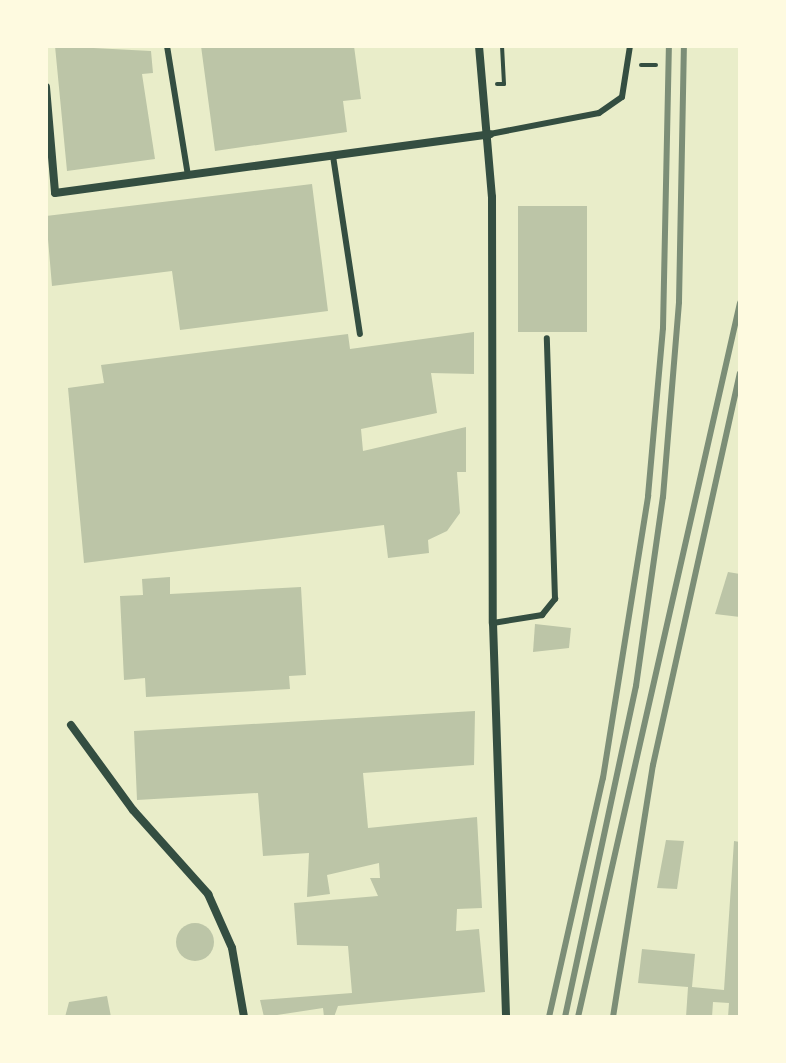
<!DOCTYPE html>
<html>
<head>
<meta charset="utf-8">
<style>
  body { margin:0 }
  #map { position:relative; width:786px; height:1063px; overflow:hidden; background:#e9edc9; font-family:"Exo 2",sans-serif }
  div>[style] { position:absolute }
  .building>* { inset:0; background:#bcc5a7; transform-origin:0 0 }
  .round { border-radius:50% }
  .path>* { height:4px; margin:-2px; padding:0 2px; transform-origin:2px; border-radius:2px; background:#344e41 }
  .service>* { height:6px; margin:-3px; padding:0 3px; transform-origin:3px; border-radius:3px; background:#344e41 }
  .minor>* { height:8px; margin:-4px; padding:0 4px; transform-origin:4px; border-radius:4px; background:#344e41 }
  .rail>* { height:6px; margin:-3px; padding:0 3px; transform-origin:3px; border-radius:3px; background:#7c8e77 }
  span { translate:-50% -50%; white-space:nowrap; text-align:center; line-height:1.15; -webkit-text-stroke:8px #fefae0; paint-order:stroke }
  .frame { position:absolute; inset:0; border:48px solid #fefae0; pointer-events:none }
</style>
</head>
<body>
<div id="map">
  <div class="building">
    <div style="clip-path:polygon(55px 46px,151px 51px,153px 73px,142px 74px,155px 159px,67px 171px)"></div>
    <div style="clip-path:polygon(201px 46px,354px 46px,361px 99px,343px 101px,347px 132px,215px 151px)"></div>
    <div style="clip-path:polygon(312px 184px,328px 311px,180px 330px,172px 271px,52px 286px,46px 216px)"></div>
    <div style="left:518px;top:206px;width:69px;height:126px"></div>
    <div style="clip-path:polygon(474px 332px,474px 374px,431px 373px,437px 413px,361px 429px,363px 451px,466px 427px,466px 472px,457px 472px,460px 513px,447px 531px,428px 540px,429px 553px,388px 558px,384px 525px,84px 563px,68px 388px,104px 383px,101px 365px,348px 334px,350px 349px)"></div>
    <div style="clip-path:polygon(728px 572px,740px 574px,740px 617px,715px 614px)"></div>
    <div style="clip-path:polygon(170px 577px,170px 594px,301px 587px,306px 675px,289px 676px,290px 689px,146px 697px,145px 678px,124px 680px,120px 596px,143px 595px,142px 579px)"></div>
    <div style="clip-path:polygon(535px 624px,571px 628px,569px 648px,533px 652px)"></div>
    <div style="clip-path:polygon(475px 711px,474px 765px,363px 773px,368px 828px,477px 817px,482px 908px,457px 909px,456px 931px,479px 929px,485px 992px,338px 1006px,334px 1017px,324px 1017px,323px 1008px,264px 1017px,260px 1000px,352px 993px,348px 946px,297px 945px,294px 903px,378px 896px,370px 878px,380px 878px,379px 863px,327px 875px,330px 894px,307px 897px,309px 853px,263px 856px,258px 793px,137px 800px,134px 731px)"></div>
    <div style="clip-path:polygon(666px 840px,684px 841px,677px 889px,657px 888px)"></div>
    <div style="clip-path:polygon(734px 841px,740px 842px,740px 1017px,728px 1017px,729px 1003px,713px 1002px,712px 1017px,686px 1017px,688px 987px,638px 983px,642px 949px,695px 954px,692px 987px,724px 990px)"></div>
    <div class="round" style="left:176px;top:923px;width:38px;height:38px"></div>
    <div style="clip-path:polygon(107px 996px,111px 1017px,65px 1017px,69px 1002px)"></div>
  </div>
  <div class="path">
    <div style="left:641px;top:65px;width:15px"></div>
    <div style="left:497px;top:84px;width:7px"></div>
    <div style="left:504px;top:84px;width:38px;rotate:-93deg"></div>
  </div>
  <div class="service">
    <div style="left:167px;top:46px;width:131px;rotate:80.8deg"></div>
    <div style="left:490px;top:134px;width:111px;rotate:-10.9deg"></div>
    <div style="left:599px;top:113px;width:28px;rotate:-35deg"></div>
    <div style="left:622px;top:97px;width:52px;rotate:-81.1deg"></div>
    <div style="left:333px;top:156px;width:180px;rotate:81.4deg"></div>
    <div style="left:493px;top:623px;width:50px;rotate:-9.3deg"></div>
    <div style="left:542px;top:615px;width:21px;rotate:-51deg"></div>
    <div style="left:555px;top:599px;width:261px;rotate:-91.8deg"></div>
  </div>
  <div class="minor">
    <div style="left:479px;top:46px;width:152px;rotate:85.1deg"></div>
    <div style="left:492px;top:197px;width:426px;rotate:89.9deg"></div>
    <div style="left:493px;top:623px;width:394px;rotate:88.1deg"></div>
    <div style="left:46px;top:87px;width:106px;rotate:85.1deg"></div>
    <div style="left:55px;top:193px;width:439px;rotate:-7.7deg"></div>
    <div style="left:71px;top:725px;width:105px;rotate:53.9deg"></div>
    <div style="left:133px;top:810px;width:113px;rotate:48.2deg"></div>
    <div style="left:208px;top:894px;width:59px;rotate:66deg"></div>
    <div style="left:232px;top:948px;width:70px;rotate:80.1deg"></div>
  </div>
  <div class="rail">
    <div style="left:549px;top:1017px;width:245px;rotate:-77.3deg"></div>
    <div style="left:603px;top:778px;width:286px;rotate:-80.9deg"></div>
    <div style="left:648px;top:496px;width:169px;rotate:-84.9deg"></div>
    <div style="left:663px;top:328px;width:282px;rotate:-88.8deg"></div>
    <div style="left:565px;top:1017px;width:339px;rotate:-77.9deg"></div>
    <div style="left:636px;top:686px;width:191px;rotate:-81.9deg"></div>
    <div style="left:663px;top:497px;width:196px;rotate:-85.3deg"></div>
    <div style="left:679px;top:302px;width:256px;rotate:-88.9deg"></div>
    <div style="left:578px;top:1017px;width:732px;rotate:-77.22deg"></div>
    <div style="left:613px;top:1017px;width:255px;rotate:-81deg"></div>
    <div style="left:653px;top:765px;width:401px;rotate:-77.5deg"></div>
  </div>
  <div class="frame"></div>
</div>
</body>
</html>
